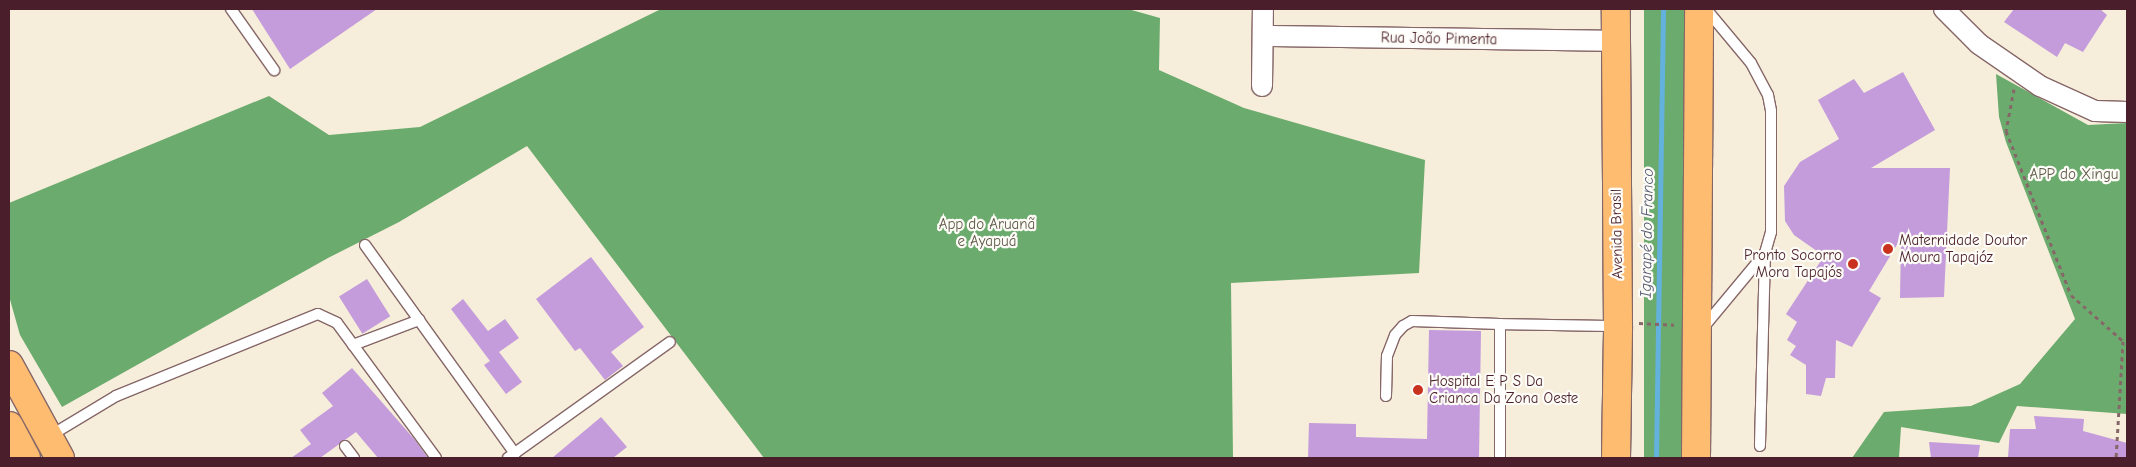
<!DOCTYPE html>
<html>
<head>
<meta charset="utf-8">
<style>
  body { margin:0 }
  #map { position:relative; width:2136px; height:467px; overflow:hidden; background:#f6edda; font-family:"Comic Neue",sans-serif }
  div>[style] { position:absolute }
  .forest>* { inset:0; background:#6cab6e; transform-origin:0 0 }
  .stream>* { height:5px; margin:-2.5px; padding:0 2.5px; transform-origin:2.5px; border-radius:2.5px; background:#63b1dd }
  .building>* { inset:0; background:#c49cdb; transform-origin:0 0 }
  .path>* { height:3px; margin-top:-1.5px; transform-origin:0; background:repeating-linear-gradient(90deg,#866768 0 4px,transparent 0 8px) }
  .roads { filter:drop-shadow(1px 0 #866768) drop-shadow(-1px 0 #866768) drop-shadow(0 1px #866768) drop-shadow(0 -1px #866768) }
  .lane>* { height:10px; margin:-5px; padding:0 5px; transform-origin:5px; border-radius:5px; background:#fff }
  .street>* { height:20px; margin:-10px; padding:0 10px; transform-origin:10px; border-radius:10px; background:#fff }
  .primary>* { height:28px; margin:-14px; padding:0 14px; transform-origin:14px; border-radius:14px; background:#fdbc70 }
  .highway>* { height:28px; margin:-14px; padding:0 14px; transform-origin:14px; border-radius:14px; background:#fdbc70 }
  .dots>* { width:14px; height:14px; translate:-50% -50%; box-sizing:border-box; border:2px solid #fdfcf7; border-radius:50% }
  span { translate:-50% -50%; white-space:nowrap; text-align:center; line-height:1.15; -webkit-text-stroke:4.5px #fdfcf7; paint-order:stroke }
  .street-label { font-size:15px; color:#4a1f2b }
  .park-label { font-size:15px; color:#5f5948 }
  .poi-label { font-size:15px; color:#4a1f2b }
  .left { translate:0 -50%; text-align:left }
  .right { translate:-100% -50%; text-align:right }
  .water-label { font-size:16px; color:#545972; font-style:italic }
  .frame { position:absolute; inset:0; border:10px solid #4a1f2b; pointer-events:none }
</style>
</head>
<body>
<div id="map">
  <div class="forest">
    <div style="clip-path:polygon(661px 9px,1128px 9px,1160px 18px,1159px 70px,1244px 108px,1425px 160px,1419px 273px,1231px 283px,1233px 458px,764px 458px,527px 146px,399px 222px,328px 258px,62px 407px,20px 335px,9px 296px,9px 203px,269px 96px,329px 135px,420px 127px)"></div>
    <div style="left:1644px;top:9px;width:43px;height:449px"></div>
    <div style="clip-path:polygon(1996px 74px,2088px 125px,2127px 123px,2127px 414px,2017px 406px,1999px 443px,1901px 427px,1899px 458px,1852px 458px,1884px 412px,1971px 406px,2020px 384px,2075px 319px,2006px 142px,1999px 117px)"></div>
  </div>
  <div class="stream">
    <div style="left:1656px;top:458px;width:449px;rotate:-89.1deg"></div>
  </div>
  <div class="building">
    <div style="clip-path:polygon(252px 9px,377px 9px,290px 69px)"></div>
    <div style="clip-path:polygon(2014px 9px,2100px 9px,2107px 15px,2083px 52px,2065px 43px,2057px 57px,2004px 22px)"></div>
    <div style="clip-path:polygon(1903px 72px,1935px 130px,1871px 168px,1950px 168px,1944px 297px,1900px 298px,1901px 238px,1869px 291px,1881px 298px,1852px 347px,1836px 340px,1835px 378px,1826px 378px,1821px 396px,1806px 394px,1806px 365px,1790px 355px,1796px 346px,1787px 340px,1797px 322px,1786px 314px,1824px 256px,1794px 235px,1785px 221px,1784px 186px,1800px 162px,1839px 139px,1818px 100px,1854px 79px,1864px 93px)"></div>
    <div style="clip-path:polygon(591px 257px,644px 327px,611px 352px,623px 366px,605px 380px,580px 348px,575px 351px,536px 299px)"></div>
    <div style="left:367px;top:279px;width:44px;height:33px;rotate:58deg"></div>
    <div style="clip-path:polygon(463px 299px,488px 331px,505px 319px,519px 338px,499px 352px,522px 382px,506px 394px,484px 365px,490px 361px,451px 309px)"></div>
    <div style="clip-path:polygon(1429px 330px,1481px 331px,1479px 458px,1308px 458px,1309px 423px,1356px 424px,1356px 437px,1427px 439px)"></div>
    <div style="clip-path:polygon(352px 368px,415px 440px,428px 458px,378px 458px,356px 432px,320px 458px,291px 458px,311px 444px,300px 430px,333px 406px,322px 393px)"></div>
    <div style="clip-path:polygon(2034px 416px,2084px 419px,2083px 431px,2127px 443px,2127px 458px,2008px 458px,2010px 429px,2036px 429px)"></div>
    <div style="clip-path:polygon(601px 417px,627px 447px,613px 458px,552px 458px)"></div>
    <div style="clip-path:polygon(1929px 442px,1980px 445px,1978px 458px,1931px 458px)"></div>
  </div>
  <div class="path">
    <div style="left:2014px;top:89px;width:43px;rotate:100.8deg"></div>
    <div style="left:2006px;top:131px;width:176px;rotate:68.4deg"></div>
    <div style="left:2071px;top:295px;width:69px;rotate:41.5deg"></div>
    <div style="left:2123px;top:341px;width:117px;rotate:93.4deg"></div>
    <div style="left:1639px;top:323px;width:35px;rotate:3deg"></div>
  </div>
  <div class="roads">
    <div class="lane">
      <div style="left:231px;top:9px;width:75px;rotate:54.8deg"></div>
      <div style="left:1706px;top:9px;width:70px;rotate:50.2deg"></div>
      <div style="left:1751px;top:63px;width:36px;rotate:62deg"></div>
      <div style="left:1768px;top:95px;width:16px;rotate:79deg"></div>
      <div style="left:1771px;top:111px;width:121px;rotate:90deg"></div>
      <div style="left:1771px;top:232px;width:22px;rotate:106deg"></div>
      <div style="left:1765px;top:253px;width:193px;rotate:91.5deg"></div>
      <div style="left:365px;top:245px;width:257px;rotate:54.3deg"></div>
      <div style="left:1702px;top:329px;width:99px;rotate:-50.3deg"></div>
      <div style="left:353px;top:345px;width:71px;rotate:-20.7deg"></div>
      <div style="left:1386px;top:396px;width:40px;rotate:-88.6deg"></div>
      <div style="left:1387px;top:356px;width:22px;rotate:-69deg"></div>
      <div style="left:1395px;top:335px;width:12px;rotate:-48deg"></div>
      <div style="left:1403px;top:326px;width:10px;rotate:-29deg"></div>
      <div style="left:1412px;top:321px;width:88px;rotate:2deg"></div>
      <div style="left:48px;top:437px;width:79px;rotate:-31.1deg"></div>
      <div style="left:116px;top:396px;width:218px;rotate:-22.1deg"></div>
      <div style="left:318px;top:314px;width:21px;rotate:25deg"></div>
      <div style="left:337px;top:323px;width:167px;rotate:53.7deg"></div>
      <div style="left:345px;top:446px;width:15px;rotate:53deg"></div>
      <div style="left:508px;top:458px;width:199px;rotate:-35.6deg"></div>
      <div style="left:1500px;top:458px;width:134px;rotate:-90deg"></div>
      <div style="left:1500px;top:324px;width:118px;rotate:1deg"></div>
    </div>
    <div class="street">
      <div style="left:1944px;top:9px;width:49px;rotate:45deg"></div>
      <div style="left:1979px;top:44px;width:74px;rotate:34.5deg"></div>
      <div style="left:2040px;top:86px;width:60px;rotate:24.4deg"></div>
      <div style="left:2095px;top:111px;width:32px;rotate:2deg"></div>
      <div style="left:1263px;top:36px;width:352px;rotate:0.8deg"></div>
      <div style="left:1262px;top:86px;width:77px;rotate:-89.3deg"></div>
    </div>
    <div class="primary">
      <div style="left:9px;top:365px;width:106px;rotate:61.3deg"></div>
      <div style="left:9px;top:426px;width:36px;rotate:62deg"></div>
    </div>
    <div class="highway">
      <div style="left:1616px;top:458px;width:132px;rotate:-89.1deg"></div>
      <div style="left:1618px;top:326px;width:317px;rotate:-90.4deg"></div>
      <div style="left:1696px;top:458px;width:449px;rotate:-89.6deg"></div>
    </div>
  </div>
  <div class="dots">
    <div style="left:1888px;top:249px;background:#c8321e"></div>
    <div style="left:1853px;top:264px;background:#c8321e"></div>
    <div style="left:1418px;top:390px;background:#c8321e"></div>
  </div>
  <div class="street-label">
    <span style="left:1439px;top:39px;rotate:1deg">Rua João Pimenta</span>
    <span style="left:1617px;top:234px;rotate:-91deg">Avenida Brasil</span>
  </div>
  <div class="park-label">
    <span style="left:2074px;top:175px">APP do Xingu</span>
    <span style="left:987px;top:233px">App do Aruanã<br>e Ayapuá</span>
  </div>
  <div class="poi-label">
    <span class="left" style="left:1899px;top:249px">Maternidade Doutor<br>Moura Tapajóz</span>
    <span class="right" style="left:1842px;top:264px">Pronto Socorro<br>Mora Tapajós</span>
    <span class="left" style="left:1429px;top:390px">Hospital E P S Da<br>Crianca Da Zona Oeste</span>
  </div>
  <div class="water-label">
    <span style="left:1647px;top:233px;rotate:-89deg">Igarapé do Franco</span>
  </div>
  <div class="frame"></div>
</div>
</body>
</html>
